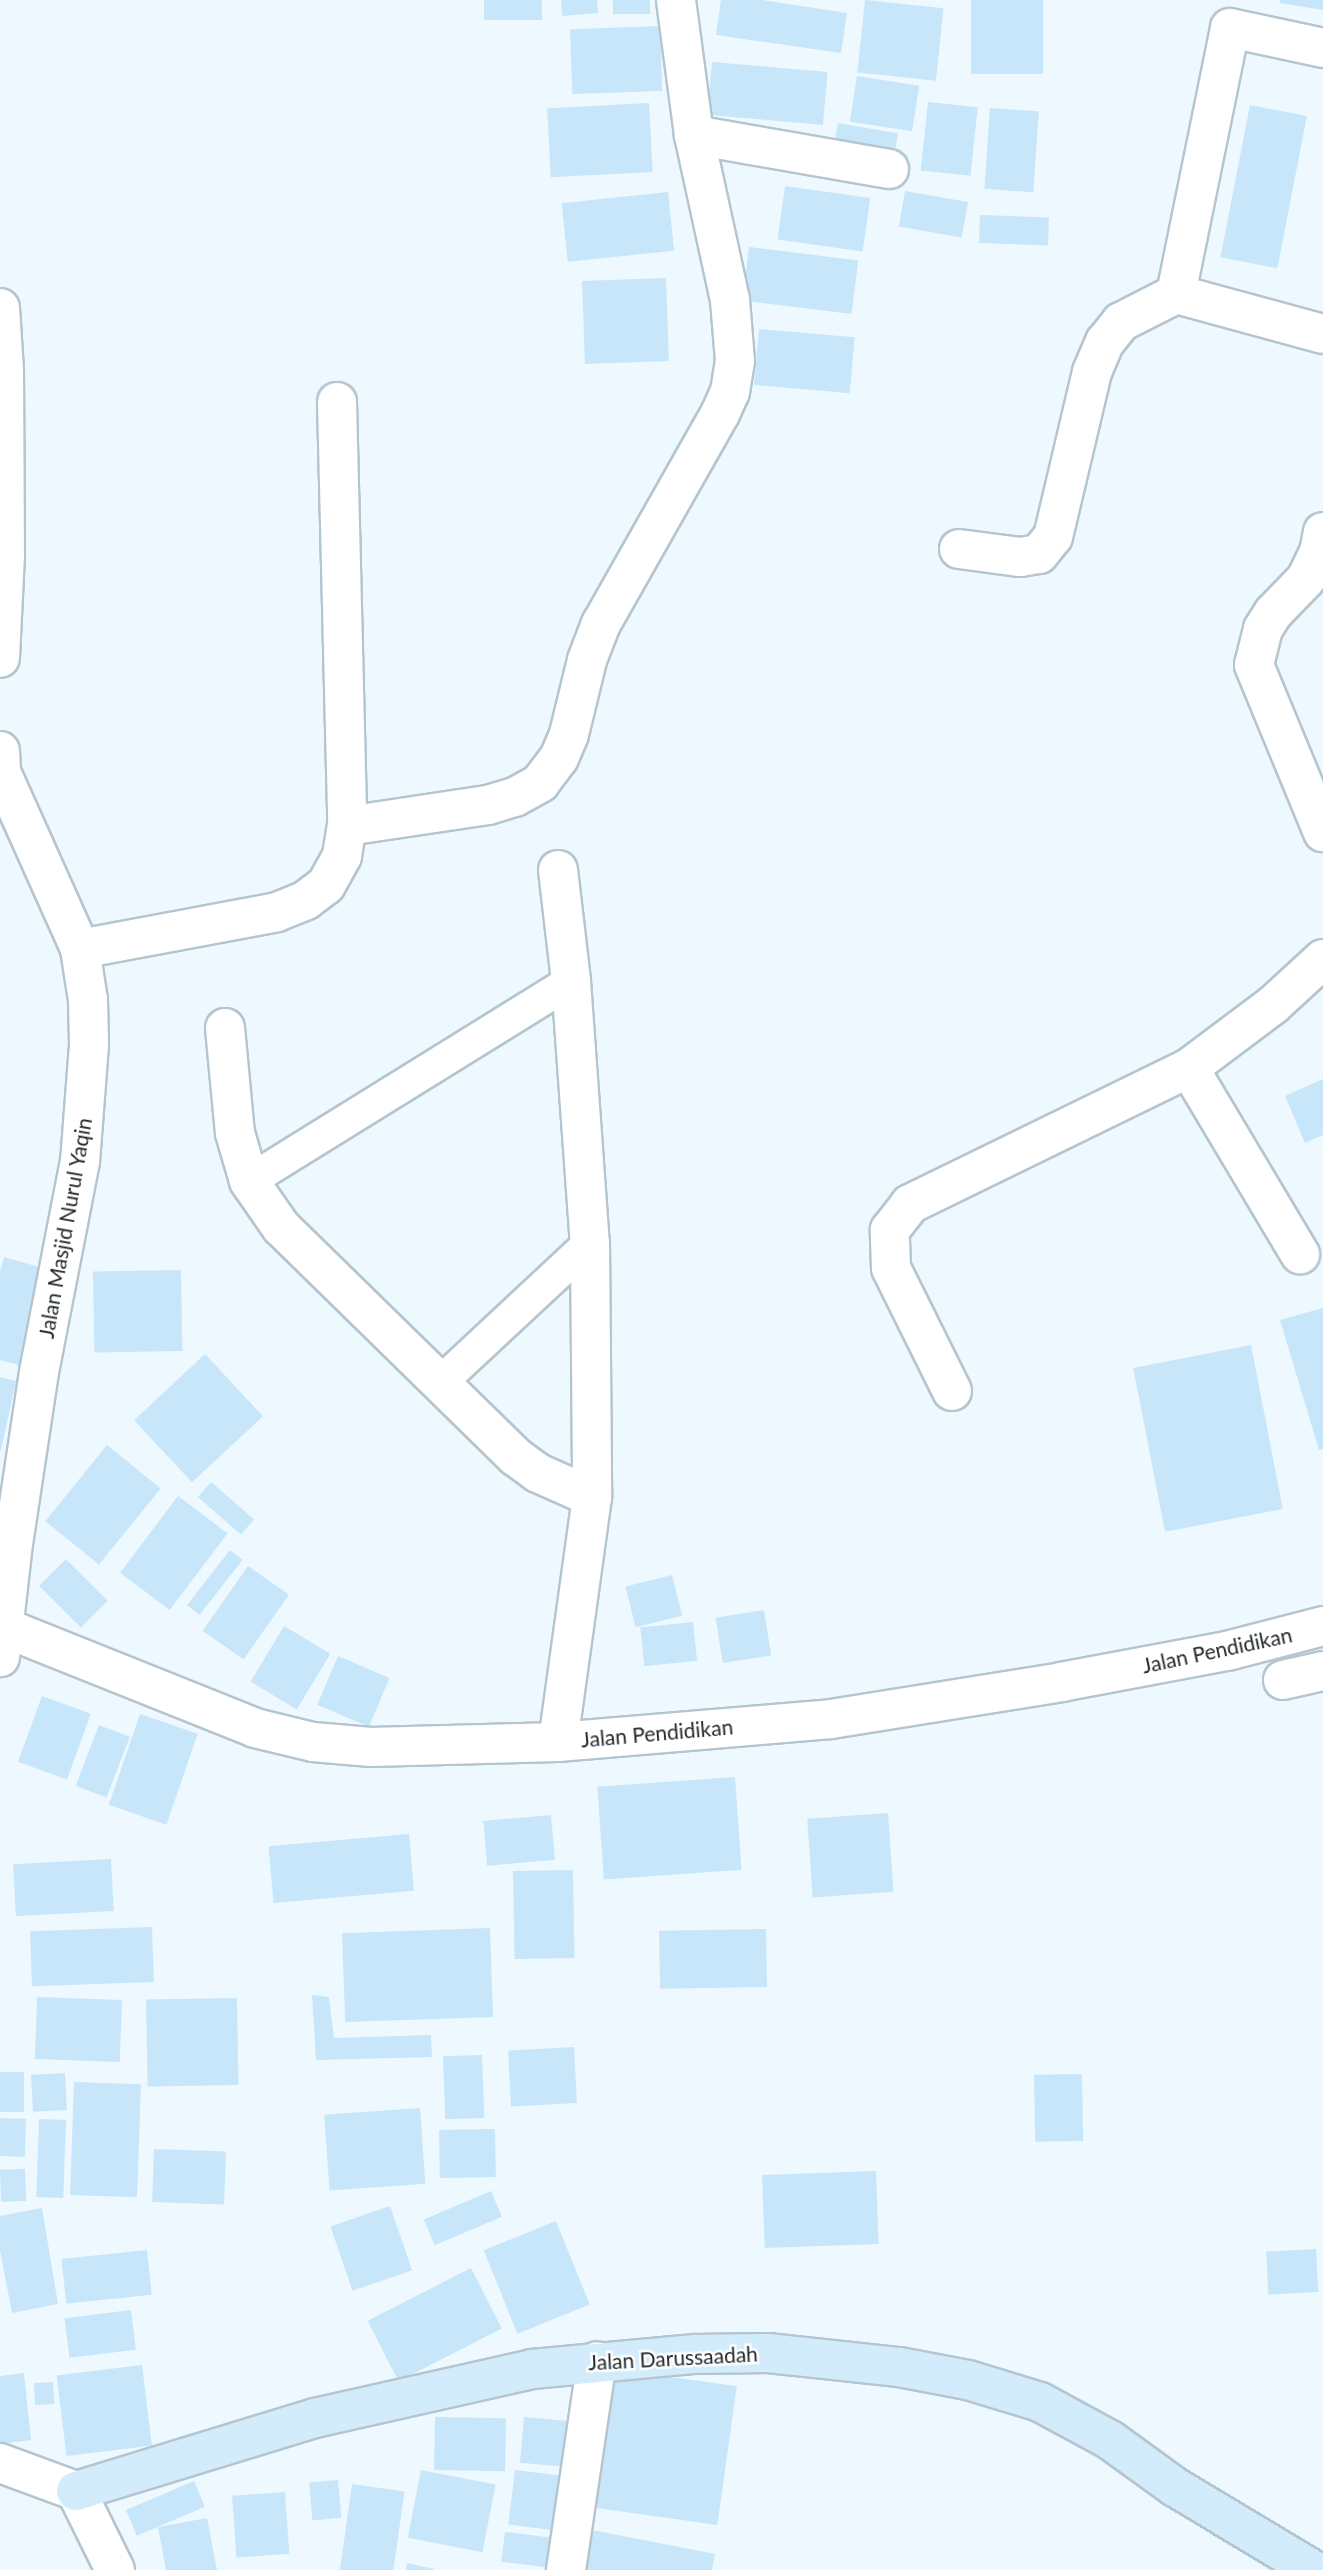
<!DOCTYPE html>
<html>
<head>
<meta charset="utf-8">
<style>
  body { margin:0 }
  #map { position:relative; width:1323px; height:2570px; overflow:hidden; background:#eef8ff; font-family:Lato,sans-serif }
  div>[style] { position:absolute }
  .building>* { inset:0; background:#c7e6fa; transform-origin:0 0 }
  .roads { filter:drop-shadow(2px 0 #b5c5cf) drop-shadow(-2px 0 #b5c5cf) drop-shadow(0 2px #b5c5cf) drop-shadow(0 -2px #b5c5cf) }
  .lane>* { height:32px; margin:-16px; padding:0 16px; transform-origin:16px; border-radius:16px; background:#fff }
  .street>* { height:38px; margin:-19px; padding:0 19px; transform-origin:19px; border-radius:19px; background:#fff }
  .secondary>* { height:38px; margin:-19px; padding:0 19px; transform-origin:19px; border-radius:19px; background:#d3ecfc }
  span { translate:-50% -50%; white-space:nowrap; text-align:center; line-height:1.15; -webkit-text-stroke:5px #fff; paint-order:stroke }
  .street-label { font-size:21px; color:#22282c }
</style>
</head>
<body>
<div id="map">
  <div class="building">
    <div style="left:484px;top:0;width:58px;height:20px"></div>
    <div style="clip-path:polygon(561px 0,597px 0,598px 13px,562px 16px)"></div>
    <div style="left:613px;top:0;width:37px;height:14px"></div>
    <div style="clip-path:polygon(721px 0,762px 0,847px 13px,841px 53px,716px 35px)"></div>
    <div style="left:865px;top:0;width:79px;height:73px;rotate:6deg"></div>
    <div style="left:971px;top:0;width:72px;height:74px"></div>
    <div style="clip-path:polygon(1280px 0,1323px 0,1323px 10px,1280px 3px)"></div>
    <div style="left:660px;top:26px;width:65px;height:90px;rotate:88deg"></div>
    <div style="left:712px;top:62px;width:116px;height:53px;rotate:5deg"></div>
    <div style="left:857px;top:76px;width:63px;height:46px;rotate:9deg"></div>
    <div style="left:928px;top:102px;width:50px;height:69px;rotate:6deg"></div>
    <div style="left:649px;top:103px;width:69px;height:102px;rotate:87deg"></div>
    <div style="left:1250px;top:105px;width:58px;height:155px;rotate:11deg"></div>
    <div style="left:990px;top:108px;width:49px;height:81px;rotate:4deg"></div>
    <div style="left:838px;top:123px;width:61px;height:32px;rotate:10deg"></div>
    <div style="left:785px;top:186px;width:86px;height:54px;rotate:8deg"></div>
    <div style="left:905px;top:191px;width:64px;height:36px;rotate:10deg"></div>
    <div style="left:668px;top:192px;width:59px;height:107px;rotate:84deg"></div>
    <div style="left:980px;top:215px;width:69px;height:28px;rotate:2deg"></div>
    <div style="left:749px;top:247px;width:110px;height:54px;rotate:7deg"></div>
    <div style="left:666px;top:278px;width:83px;height:84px;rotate:88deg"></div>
    <div style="left:759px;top:329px;width:96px;height:56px;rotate:5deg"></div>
    <div style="clip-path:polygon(1323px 1079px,1323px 1135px,1305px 1143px,1285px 1096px)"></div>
    <div style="clip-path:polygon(4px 1257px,53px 1271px,26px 1367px,0 1360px,0 1272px)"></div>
    <div style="left:181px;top:1270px;width:81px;height:88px;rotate:89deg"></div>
    <div style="clip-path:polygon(1323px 1308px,1323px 1449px,1319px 1450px,1280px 1320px)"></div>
    <div style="left:1251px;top:1345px;width:167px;height:120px;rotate:79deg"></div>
    <div style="left:205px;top:1354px;width:85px;height:97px;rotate:47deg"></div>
    <div style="clip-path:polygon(0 1377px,16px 1381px,1px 1450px,0 1450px)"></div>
    <div style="left:107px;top:1445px;width:69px;height:98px;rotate:39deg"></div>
    <div style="left:211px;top:1482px;width:57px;height:20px;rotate:41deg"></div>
    <div style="left:178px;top:1496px;width:62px;height:96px;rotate:37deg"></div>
    <div style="left:230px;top:1550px;width:16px;height:70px;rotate:38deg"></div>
    <div style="left:66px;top:1559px;width:59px;height:38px;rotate:45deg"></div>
    <div style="left:248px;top:1566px;width:50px;height:79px;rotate:35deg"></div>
    <div style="left:672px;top:1575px;width:42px;height:48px;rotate:76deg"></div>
    <div style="left:764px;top:1610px;width:46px;height:49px;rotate:81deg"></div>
    <div style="left:693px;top:1622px;width:39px;height:53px;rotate:84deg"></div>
    <div style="left:284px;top:1626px;width:54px;height:65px;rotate:31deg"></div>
    <div style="left:338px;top:1656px;width:56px;height:53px;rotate:23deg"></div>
    <div style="left:42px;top:1696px;width:52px;height:70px;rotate:20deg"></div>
    <div style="left:140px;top:1714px;width:61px;height:96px;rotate:19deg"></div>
    <div style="left:99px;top:1725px;width:33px;height:65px;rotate:21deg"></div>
    <div style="left:735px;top:1777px;width:93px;height:138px;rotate:86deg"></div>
    <div style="left:888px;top:1813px;width:79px;height:81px;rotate:86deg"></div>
    <div style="left:551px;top:1815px;width:45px;height:68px;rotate:85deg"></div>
    <div style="left:409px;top:1834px;width:57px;height:141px;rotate:85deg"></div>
    <div style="left:111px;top:1859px;width:52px;height:98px;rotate:87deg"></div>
    <div style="left:573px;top:1870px;width:88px;height:60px;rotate:89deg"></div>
    <div style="left:152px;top:1927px;width:55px;height:122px;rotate:88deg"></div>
    <div style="left:490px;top:1928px;width:89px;height:148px;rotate:88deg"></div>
    <div style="left:766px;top:1929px;width:58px;height:107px;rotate:89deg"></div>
    <div style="clip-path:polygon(312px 1995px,329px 1997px,334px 2038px,431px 2035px,432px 2057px,316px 2060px)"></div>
    <div style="left:37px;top:1997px;width:85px;height:62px;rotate:2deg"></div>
    <div style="left:237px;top:1998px;width:87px;height:91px;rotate:89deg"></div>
    <div style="left:574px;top:2047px;width:56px;height:66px;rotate:87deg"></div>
    <div style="left:482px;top:2055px;width:63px;height:39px;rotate:88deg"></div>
    <div style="left:24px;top:2072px;width:40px;height:24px;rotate:90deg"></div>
    <div style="left:65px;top:2073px;width:37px;height:34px;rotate:87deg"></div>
    <div style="left:1082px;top:2074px;width:67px;height:48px;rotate:89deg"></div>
    <div style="left:74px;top:2082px;width:67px;height:113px;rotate:2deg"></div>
    <div style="left:420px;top:2108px;width:76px;height:96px;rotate:86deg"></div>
    <div style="left:0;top:2118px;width:26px;height:38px;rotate:2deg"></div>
    <div style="left:39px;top:2119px;width:27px;height:78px;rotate:2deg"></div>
    <div style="left:495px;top:2129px;width:48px;height:56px;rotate:89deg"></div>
    <div style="left:154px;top:2149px;width:72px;height:53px;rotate:2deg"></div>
    <div style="left:25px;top:2169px;width:32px;height:25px;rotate:88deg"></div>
    <div style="left:876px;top:2171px;width:73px;height:114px;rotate:88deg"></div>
    <div style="left:491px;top:2191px;width:28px;height:73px;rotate:67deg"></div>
    <div style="left:390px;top:2206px;width:68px;height:63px;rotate:71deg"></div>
    <div style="clip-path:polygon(42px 2208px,58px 2304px,12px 2313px,0 2250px,0 2216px)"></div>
    <div style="left:556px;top:2221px;width:90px;height:78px;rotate:68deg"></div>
    <div style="left:1316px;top:2249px;width:43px;height:50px;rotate:87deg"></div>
    <div style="left:147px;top:2250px;width:45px;height:86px;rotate:84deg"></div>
    <div style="left:471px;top:2268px;width:68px;height:116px;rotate:63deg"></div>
    <div style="left:131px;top:2310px;width:40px;height:67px;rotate:83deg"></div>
    <div style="left:142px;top:2365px;width:81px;height:86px;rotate:83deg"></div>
    <div style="left:614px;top:2369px;width:124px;height:140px;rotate:8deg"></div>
    <div style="clip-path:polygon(24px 2373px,31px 2440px,0 2444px,0 2376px)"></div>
    <div style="left:53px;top:2382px;width:22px;height:19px;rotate:87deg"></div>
    <div style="left:435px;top:2417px;width:71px;height:53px;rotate:1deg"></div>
    <div style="left:524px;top:2417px;width:54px;height:46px;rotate:5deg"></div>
    <div style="left:421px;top:2470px;width:76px;height:69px;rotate:11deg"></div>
    <div style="left:515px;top:2470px;width:56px;height:55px;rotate:7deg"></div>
    <div style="left:338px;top:2480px;width:38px;height:29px;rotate:85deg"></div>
    <div style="left:194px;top:2481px;width:28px;height:74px;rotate:67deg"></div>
    <div style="left:352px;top:2484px;width:53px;height:87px;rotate:8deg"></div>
    <div style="left:285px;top:2492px;width:62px;height:53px;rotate:86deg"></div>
    <div style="clip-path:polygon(207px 2518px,217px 2570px,166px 2570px,158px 2527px)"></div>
    <div style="clip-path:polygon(592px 2530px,715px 2554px,712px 2570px,584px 2570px)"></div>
    <div style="left:505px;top:2532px;width:58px;height:30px;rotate:7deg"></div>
    <div style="clip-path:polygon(407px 2563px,434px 2569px,433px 2570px,406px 2570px)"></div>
  </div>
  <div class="roads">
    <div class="lane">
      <div style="left:249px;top:1181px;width:379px;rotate:-31.8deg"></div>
      <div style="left:440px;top:1383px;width:205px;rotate:-43deg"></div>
    </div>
    <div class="street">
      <div style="left:694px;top:135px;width:198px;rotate:9.9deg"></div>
      <div style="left:1176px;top:294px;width:152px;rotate:15.2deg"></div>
      <div style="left:0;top:308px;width:62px;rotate:86.3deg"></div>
      <div style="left:4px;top:370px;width:185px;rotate:89.7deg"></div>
      <div style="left:5px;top:555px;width:103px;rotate:92.8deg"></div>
      <div style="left:337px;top:402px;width:424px;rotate:88.6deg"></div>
      <div style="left:1323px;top:532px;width:20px;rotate:101deg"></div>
      <div style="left:1319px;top:552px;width:30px;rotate:116deg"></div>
      <div style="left:1306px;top:579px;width:47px;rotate:134.1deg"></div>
      <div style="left:1273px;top:613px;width:19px;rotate:122deg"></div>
      <div style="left:1263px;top:629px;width:37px;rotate:104deg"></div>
      <div style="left:1254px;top:665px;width:181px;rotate:67.6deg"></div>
      <div style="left:959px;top:549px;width:62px;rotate:7.5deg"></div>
      <div style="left:1020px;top:557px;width:19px;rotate:-9deg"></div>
      <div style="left:1039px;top:554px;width:22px;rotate:-51deg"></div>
      <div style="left:1053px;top:537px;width:170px;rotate:-76.7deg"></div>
      <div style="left:1092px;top:372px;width:33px;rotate:-67deg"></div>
      <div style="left:1105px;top:342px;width:26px;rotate:-51deg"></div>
      <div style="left:1121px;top:322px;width:62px;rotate:-27deg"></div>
      <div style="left:1176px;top:294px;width:271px;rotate:-78.5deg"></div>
      <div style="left:1230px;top:28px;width:95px;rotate:12.1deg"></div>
      <div style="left:0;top:751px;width:21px;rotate:87deg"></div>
      <div style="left:1px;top:772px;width:194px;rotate:65.9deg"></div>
      <div style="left:80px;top:949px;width:52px;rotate:81.1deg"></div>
      <div style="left:88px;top:1000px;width:45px;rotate:88.7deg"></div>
      <div style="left:89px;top:1045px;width:116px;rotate:94.4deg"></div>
      <div style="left:80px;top:1161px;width:215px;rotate:101deg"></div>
      <div style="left:39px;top:1372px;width:173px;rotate:98.6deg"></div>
      <div style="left:13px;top:1543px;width:115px;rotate:96.5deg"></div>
      <div style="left:558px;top:870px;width:112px;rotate:83.3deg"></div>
      <div style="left:571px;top:981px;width:263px;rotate:85.9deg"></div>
      <div style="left:590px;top:1243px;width:254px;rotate:89.5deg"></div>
      <div style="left:592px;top:1497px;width:247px;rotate:97.9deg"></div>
      <div style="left:80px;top:949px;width:200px;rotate:-10.6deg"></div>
      <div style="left:277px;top:912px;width:31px;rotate:-22deg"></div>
      <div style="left:306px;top:900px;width:25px;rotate:-37deg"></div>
      <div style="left:326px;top:885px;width:33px;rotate:-61deg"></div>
      <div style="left:342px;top:856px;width:30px;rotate:-81deg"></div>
      <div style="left:347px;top:826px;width:143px;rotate:-8.5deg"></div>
      <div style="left:488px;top:805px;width:28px;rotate:-17deg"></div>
      <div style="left:515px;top:797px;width:29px;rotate:-29deg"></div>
      <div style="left:540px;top:783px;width:31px;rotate:-53deg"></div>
      <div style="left:559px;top:758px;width:26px;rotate:-67deg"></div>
      <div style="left:569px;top:734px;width:76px;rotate:-76.3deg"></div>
      <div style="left:587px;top:660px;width:39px;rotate:-69deg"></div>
      <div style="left:601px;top:624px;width:241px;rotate:-60.5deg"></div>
      <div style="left:720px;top:414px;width:24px;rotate:-66deg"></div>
      <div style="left:730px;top:392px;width:31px;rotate:-81deg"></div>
      <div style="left:735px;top:361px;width:61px;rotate:-94.7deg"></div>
      <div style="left:730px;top:300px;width:169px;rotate:-102.3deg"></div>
      <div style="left:694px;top:135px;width:136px;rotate:-97.6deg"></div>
      <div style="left:225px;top:1028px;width:105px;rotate:84.6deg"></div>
      <div style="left:235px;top:1133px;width:50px;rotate:73.7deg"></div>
      <div style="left:249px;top:1181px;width:56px;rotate:55.2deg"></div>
      <div style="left:281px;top:1227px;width:329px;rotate:44.4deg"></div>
      <div style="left:516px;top:1457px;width:27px;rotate:36deg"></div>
      <div style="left:538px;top:1473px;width:59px;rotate:24deg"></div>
      <div style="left:1189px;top:1068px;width:217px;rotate:59.2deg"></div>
      <div style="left:952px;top:1391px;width:137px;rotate:-116.4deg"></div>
      <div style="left:891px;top:1268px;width:38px;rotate:-92deg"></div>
      <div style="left:890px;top:1230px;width:33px;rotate:-52deg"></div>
      <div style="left:910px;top:1204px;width:310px;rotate:-26deg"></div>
      <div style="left:1189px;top:1068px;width:105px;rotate:-36.9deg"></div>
      <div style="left:1273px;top:1005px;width:68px;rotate:-42.6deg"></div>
      <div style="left:3px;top:1627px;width:271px;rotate:21.8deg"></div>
      <div style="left:255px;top:1728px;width:60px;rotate:13.6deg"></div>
      <div style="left:313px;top:1742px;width:58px;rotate:4.9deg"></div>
      <div style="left:371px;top:1747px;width:187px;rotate:-1.5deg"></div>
      <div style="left:558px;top:1742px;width:274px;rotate:-4.8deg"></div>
      <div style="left:831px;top:1719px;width:233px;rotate:-9.1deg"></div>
      <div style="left:1061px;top:1682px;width:169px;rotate:-10.6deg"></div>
      <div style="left:1227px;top:1651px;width:99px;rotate:-14.6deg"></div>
      <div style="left:1283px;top:1680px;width:41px;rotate:-12.7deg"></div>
      <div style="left:0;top:2463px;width:81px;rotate:20.2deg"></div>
      <div style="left:76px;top:2491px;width:88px;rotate:63.7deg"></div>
      <div style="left:566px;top:2570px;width:211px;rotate:-81.6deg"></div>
    </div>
    <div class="secondary">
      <div style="left:76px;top:2491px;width:250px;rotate:-17deg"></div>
      <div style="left:315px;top:2418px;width:222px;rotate:-12.7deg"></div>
      <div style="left:532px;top:2369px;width:164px;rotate:-5.3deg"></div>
      <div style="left:695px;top:2354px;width:73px;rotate:-0.8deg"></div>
      <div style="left:768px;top:2353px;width:132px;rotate:6.1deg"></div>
      <div style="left:899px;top:2367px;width:70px;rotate:10.7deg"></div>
      <div style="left:968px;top:2380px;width:75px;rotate:17deg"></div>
      <div style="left:1040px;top:2402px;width:80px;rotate:28.5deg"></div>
      <div style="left:1110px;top:2440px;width:80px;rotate:35.9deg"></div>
      <div style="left:1175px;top:2487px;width:161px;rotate:31deg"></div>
    </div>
  </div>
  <div class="street-label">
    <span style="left:65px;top:1228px;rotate:-80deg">Jalan Masjid Nurul Yaqin</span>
    <span style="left:1217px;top:1650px;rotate:-12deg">Jalan Pendidikan</span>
    <span style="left:657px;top:1733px;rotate:-5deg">Jalan Pendidikan</span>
    <span style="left:673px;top:2358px;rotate:-3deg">Jalan Darussaadah</span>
  </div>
</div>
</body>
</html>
